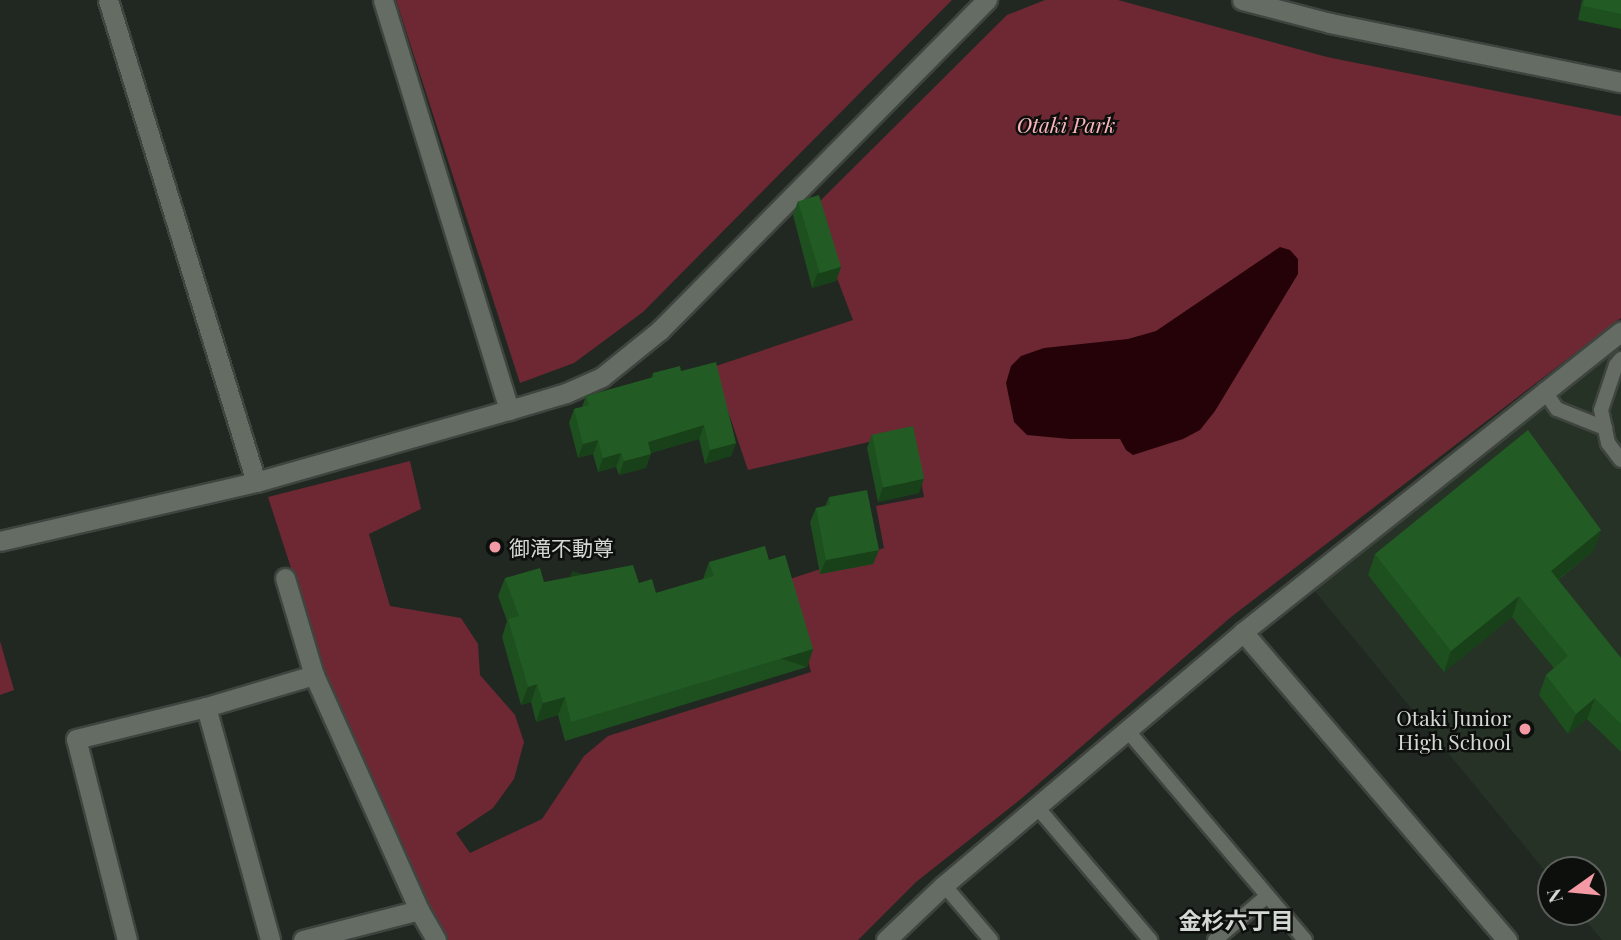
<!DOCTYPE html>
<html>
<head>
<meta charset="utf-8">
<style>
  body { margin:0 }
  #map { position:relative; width:1621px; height:940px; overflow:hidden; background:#212721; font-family:"Playfair Display","Noto Sans JP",serif }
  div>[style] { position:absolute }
  .built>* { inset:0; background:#273227 }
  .green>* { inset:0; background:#6e2834 }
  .water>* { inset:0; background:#250208 }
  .roads { filter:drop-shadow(2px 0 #3f443f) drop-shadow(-2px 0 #3f443f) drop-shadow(0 2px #3f443f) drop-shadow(0 -2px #3f443f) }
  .service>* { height:14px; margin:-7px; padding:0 7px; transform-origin:7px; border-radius:7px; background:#656c64 }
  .minor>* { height:19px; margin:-9.5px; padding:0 9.5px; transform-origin:9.5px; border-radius:9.5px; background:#656c64 }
  .tertiary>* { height:19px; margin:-9.5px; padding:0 9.5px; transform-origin:9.5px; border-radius:9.5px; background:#656c64 }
  .secondary>* { height:19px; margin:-9.5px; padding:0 9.5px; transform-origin:9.5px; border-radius:9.5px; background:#656c64 }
  .wall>* { inset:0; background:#1d4f1f }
  .shaded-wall>* { inset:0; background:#184019; transform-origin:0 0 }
  .building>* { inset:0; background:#225c24; transform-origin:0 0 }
  .dots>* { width:19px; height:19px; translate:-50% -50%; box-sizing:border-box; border:4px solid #0c0f0c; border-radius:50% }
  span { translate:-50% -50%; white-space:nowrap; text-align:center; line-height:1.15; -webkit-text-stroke:5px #0c0f0c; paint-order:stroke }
  .park-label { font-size:21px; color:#fbb5bc; font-style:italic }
  .poi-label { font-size:21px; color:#d4d8d4 }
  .left { translate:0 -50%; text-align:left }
  .right { translate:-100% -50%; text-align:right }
  .neighbourhood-label { font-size:23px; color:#d4d8d4; font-weight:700 }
  .north { position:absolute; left:1537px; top:856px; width:70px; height:70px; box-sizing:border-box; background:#0c0f0c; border:2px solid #5c5f5c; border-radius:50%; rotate:255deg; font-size:19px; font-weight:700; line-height:28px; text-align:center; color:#d4d8d4 }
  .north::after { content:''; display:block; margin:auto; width:24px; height:32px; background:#f49aa4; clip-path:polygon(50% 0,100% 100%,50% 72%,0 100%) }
</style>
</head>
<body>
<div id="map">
  <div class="built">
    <div style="clip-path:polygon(1621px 343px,1621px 940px,1602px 940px,1579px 912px,1593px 912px,1593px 870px,1551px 870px,1551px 878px,1313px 589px)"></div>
  </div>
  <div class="green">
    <div style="clip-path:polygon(396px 0,952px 0,643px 312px,574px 363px,520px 383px)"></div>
    <div style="clip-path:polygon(1045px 0,1118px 0,1327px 57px,1621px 116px,1621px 318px,1231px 617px,1022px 798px,916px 882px,858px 940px,445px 940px,423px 904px,329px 685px,268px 497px,410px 461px,421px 509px,369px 534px,390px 606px,461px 618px,478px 644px,480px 675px,515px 715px,524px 742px,514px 779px,493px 808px,456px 833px,470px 853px,542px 819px,584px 756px,608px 736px,811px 672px,787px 580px,884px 548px,876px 506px,924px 497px,912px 432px,748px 470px,713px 367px,853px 320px,811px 210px,1007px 15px)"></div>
    <div style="clip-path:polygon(0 641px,14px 690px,0 695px)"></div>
  </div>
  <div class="water">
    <div style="clip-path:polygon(1280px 247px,1290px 250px,1298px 259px,1298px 274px,1215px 411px,1200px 430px,1183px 439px,1133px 455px,1126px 450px,1120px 439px,1070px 439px,1027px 435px,1014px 422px,1006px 383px,1011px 366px,1021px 356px,1044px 348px,1128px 339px,1156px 331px)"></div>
  </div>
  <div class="roads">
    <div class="service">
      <div style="left:1621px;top:359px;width:8px;rotate:130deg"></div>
      <div style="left:1616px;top:365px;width:47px;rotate:108.4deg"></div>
      <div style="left:1601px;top:410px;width:34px;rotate:78deg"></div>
      <div style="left:1608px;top:443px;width:21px;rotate:53deg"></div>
      <div style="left:1544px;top:390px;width:23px;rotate:56deg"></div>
      <div style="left:1557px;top:409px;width:52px;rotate:21.6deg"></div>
      <div style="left:1127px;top:730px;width:275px;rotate:49.7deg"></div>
      <div style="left:1037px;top:807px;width:175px;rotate:49.6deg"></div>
      <div style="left:944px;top:885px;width:72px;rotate:49.5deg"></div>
      <div style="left:1215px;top:940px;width:68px;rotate:-40.2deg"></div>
    </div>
    <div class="minor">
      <div style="left:108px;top:0;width:504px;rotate:72.93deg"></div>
      <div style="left:383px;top:0;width:429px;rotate:72.9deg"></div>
      <div style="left:285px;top:578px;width:101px;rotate:73.4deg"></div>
      <div style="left:314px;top:675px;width:257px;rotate:65.9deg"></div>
      <div style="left:419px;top:910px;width:34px;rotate:60deg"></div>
      <div style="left:1243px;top:632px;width:406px;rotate:49.4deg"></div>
      <div style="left:206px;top:707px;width:242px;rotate:74.6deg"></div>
      <div style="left:127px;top:940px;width:207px;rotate:-104.2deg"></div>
      <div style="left:76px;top:739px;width:134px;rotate:-13.8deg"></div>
      <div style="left:206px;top:707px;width:113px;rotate:-16.5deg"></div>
      <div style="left:303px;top:940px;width:120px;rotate:-14.5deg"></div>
      <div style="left:886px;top:940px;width:80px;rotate:-43.5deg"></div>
      <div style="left:944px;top:885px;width:392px;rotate:-40.2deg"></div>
      <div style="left:1243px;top:632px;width:483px;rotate:-38.5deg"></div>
    </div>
    <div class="tertiary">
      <div style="left:0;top:541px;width:263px;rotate:-13deg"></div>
      <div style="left:256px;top:482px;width:263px;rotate:-15.9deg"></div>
      <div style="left:509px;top:410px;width:59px;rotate:-16.6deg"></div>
      <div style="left:566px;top:393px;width:39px;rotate:-24deg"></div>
      <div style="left:602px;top:377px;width:75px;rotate:-39deg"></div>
      <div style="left:660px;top:330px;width:465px;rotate:-45.3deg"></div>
    </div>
    <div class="secondary">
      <div style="left:1242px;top:0;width:91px;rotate:14.6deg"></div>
      <div style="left:1330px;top:23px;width:297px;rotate:11.5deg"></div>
    </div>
  </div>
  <div class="wall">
    <div style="clip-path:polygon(1582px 0,1621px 0,1621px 29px,1578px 20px)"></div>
    <div style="clip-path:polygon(798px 201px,841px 267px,836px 281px,812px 288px,793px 215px)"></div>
    <div style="clip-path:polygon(681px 371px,736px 443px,731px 456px,705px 464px,699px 439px,651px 453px,646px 468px,619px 475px,616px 467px,598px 472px,593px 454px,578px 458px,569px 423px,574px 409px,582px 407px,586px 396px,651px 378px,653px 373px)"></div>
    <div style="clip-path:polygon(872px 434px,919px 493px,878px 502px,867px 448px)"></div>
    <div style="clip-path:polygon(829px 497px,879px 550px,873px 564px,820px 574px,810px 522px,816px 508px,825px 506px)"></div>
    <div style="clip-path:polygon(1601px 530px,1594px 550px,1558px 580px,1621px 658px,1621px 752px,1587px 719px,1568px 734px,1539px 695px,1546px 675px,1554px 668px,1512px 617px,1444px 672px,1368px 575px,1375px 554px)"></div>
    <div style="clip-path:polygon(769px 560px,813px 649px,807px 667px,565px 741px,558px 715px,536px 722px,531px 702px,521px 705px,502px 637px,507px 621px,498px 596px,505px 578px,544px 582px,639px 583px,656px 593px,703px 579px,709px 562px)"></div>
  </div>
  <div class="shaded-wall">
    <div style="clip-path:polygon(841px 267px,836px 281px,812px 288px,817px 274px)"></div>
    <div style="clip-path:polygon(704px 425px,699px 439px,643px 455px,648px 442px)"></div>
    <div style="clip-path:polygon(598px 440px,593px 454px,578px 458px,583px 444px)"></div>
    <div style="clip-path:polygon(736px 443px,731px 456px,705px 464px,710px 450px)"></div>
    <div style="clip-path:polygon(621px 453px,616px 467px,598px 472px,603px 458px)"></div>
    <div style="clip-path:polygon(651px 454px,646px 468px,619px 475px,624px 461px)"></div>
    <div style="clip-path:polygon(924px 479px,919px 493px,878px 502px,883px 487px)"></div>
    <div style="clip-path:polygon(1601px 530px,1594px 550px,1543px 591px,1551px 571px)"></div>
    <div style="clip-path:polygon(879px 550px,873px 564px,820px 574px,826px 560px)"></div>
    <div style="clip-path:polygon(1519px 596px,1512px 617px,1444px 672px,1451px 651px)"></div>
    <div style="left:813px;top:649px;width:19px;height:253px;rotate:108deg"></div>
    <div style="clip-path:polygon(537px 684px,531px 702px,521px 705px,528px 687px)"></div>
    <div style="clip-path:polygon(565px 697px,558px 715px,536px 722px,543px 703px)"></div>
    <div style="clip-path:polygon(1595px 698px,1587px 719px,1568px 734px,1576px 714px)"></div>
  </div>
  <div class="building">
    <div style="clip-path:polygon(1584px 0,1621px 0,1621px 14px,1583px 6px)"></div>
    <div style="left:819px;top:195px;width:75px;height:22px;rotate:73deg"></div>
    <div style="clip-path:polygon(716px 362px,736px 443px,710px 450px,704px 425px,648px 442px,651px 454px,624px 461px,621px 453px,603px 458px,598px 440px,583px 444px,574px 409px,589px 405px,586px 396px,654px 377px,653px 373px,680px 366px,681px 371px)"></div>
    <div style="left:913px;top:426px;width:54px;height:42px;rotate:78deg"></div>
    <div style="clip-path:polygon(1528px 430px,1601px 530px,1551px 571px,1621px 658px,1621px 724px,1595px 698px,1576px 714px,1546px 675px,1568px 656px,1519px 596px,1451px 651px,1375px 554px)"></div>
    <div style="clip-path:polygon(867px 490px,879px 550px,826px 560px,816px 508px,830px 505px,829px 497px)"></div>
    <div style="clip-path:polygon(765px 546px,769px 560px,785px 555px,813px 649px,571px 722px,565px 697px,543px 703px,537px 684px,528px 687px,508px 619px,519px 616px,505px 578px,540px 568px,544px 582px,633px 565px,639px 583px,652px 579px,656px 593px,714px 576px,709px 562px)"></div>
  </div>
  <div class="dots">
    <div style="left:495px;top:547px;background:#f49aa4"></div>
    <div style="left:1525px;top:729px;background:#f49aa4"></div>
  </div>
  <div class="park-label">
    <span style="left:1066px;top:124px">Otaki Park</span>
  </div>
  <div class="poi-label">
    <span class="left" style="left:509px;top:547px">御滝不動尊</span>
    <span class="right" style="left:1511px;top:729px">Otaki Junior<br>High School</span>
  </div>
  <div class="neighbourhood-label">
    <span style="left:1236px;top:920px">金杉六丁目</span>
  </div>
  <div class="north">N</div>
</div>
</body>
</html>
